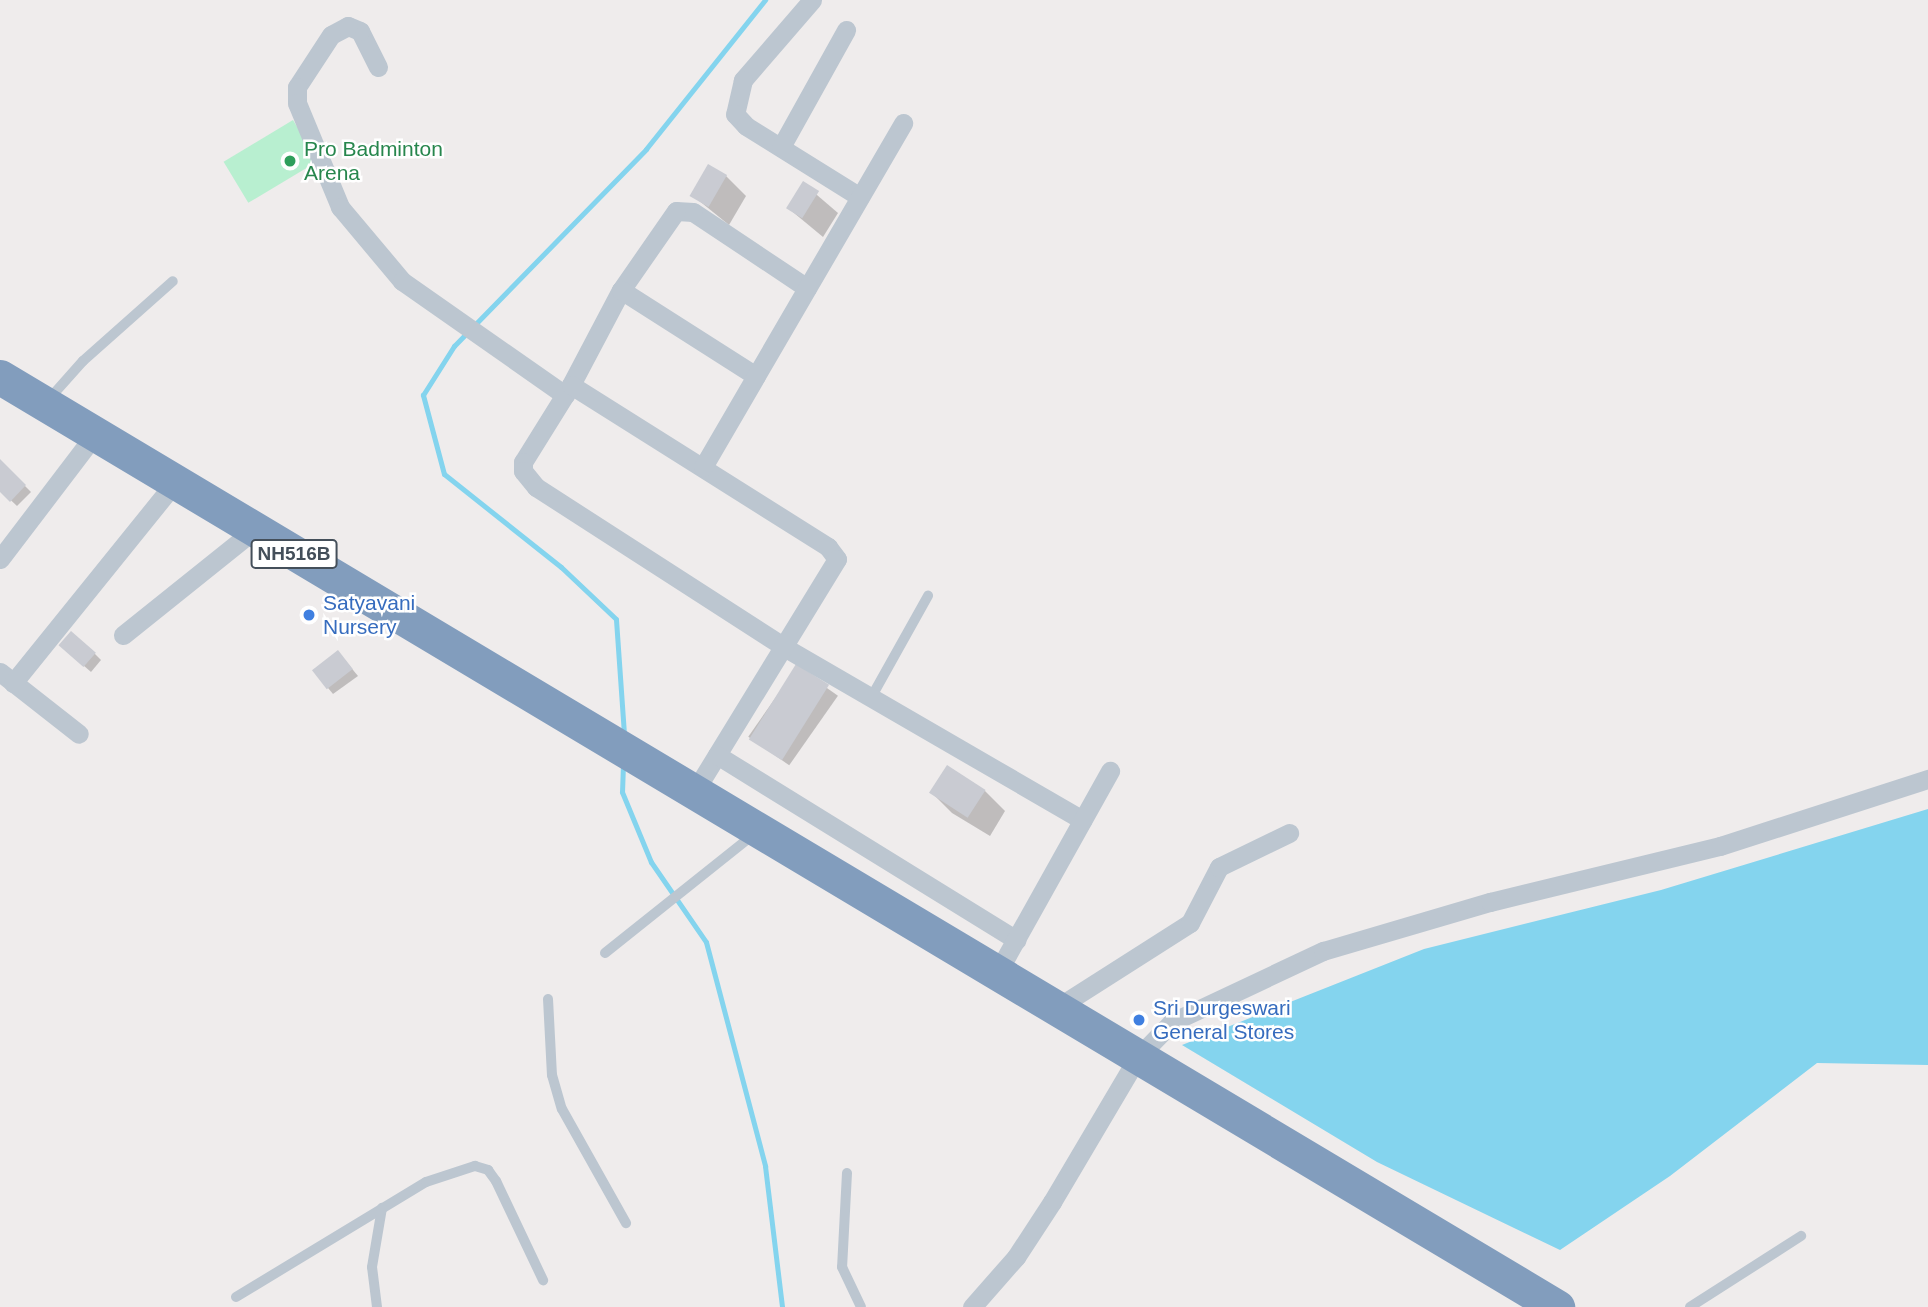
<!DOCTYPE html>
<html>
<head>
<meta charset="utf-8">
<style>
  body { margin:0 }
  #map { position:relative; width:1928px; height:1307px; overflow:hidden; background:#efecec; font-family:Arial,sans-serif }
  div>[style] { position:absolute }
  .green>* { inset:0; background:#b8efd0; transform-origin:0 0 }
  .water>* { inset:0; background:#84d4ee }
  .shadow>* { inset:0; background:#0003; transform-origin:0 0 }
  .stream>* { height:5px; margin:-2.5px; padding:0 2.5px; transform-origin:2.5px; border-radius:2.5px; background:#84d4ee }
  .building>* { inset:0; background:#c9cbd2; transform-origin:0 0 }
  .lane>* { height:10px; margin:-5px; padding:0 5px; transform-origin:5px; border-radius:5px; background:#bcc6d0 }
  .street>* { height:19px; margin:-9.5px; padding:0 9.5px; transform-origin:9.5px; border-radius:9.5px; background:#bcc6d0 }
  .highway>* { height:35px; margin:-17.5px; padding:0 17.5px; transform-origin:17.5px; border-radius:17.5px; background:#829dbd }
  .dots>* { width:19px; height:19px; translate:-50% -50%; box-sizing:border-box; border:4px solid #fff; border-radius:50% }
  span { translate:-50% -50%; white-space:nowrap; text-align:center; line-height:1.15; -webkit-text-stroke:5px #fff; paint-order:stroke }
  .shield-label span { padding:2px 5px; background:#fff; border:2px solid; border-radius:5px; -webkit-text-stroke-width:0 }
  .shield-label { font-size:19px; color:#444f5a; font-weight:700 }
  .leisure-label { font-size:21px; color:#27864d }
  .left { translate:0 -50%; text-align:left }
  .shop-label { font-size:21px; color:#366cbe }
</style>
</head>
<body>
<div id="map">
  <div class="green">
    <div style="left:293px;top:120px;width:48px;height:81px;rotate:59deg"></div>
  </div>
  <div class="water">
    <div style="clip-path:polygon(1928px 809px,1928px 1065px,1817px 1063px,1670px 1176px,1560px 1250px,1377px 1162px,1182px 1045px,1424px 949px,1661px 890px)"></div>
  </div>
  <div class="shadow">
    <div style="clip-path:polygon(726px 176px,746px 196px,729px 225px,692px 195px)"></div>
    <div style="clip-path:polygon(803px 183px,838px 213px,823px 237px,788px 208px)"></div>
    <div style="clip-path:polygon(1px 462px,31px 492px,17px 506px,0 490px)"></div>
    <div style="clip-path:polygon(67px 651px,95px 654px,101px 660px,91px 672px)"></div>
    <div style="clip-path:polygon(344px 659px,358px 676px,333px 694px,314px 671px)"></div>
    <div style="left:797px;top:667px;width:50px;height:85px;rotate:35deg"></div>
    <div style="clip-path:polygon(947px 768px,985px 791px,1005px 811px,990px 836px,952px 813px,932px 793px)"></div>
  </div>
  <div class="stream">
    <div style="left:624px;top:734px;width:115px;rotate:-94deg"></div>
    <div style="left:616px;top:619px;width:76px;rotate:-136.6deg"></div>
    <div style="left:561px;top:567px;width:149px;rotate:-141.5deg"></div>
    <div style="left:444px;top:474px;width:82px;rotate:-104.9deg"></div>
    <div style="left:423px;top:395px;width:58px;rotate:-57.7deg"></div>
    <div style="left:454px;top:346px;width:275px;rotate:-45.7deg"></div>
    <div style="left:646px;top:149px;width:191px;rotate:-51.4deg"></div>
    <div style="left:623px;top:764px;width:28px;rotate:92deg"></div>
    <div style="left:622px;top:792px;width:76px;rotate:67.5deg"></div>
    <div style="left:651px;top:862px;width:97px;rotate:55.5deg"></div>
    <div style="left:706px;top:942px;width:232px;rotate:75.2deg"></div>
    <div style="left:765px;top:1166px;width:142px;rotate:83.1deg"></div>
  </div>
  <div class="building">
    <div style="left:708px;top:164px;width:22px;height:37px;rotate:30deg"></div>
    <div style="left:803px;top:181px;width:19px;height:32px;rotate:32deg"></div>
    <div style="clip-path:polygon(0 459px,26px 485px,10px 502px,0 492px)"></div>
    <div style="left:71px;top:631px;width:33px;height:19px;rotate:41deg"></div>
    <div style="left:338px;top:650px;width:24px;height:33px;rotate:52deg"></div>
    <div style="left:796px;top:664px;width:39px;height:89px;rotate:32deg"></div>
    <div style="left:947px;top:765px;width:46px;height:33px;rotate:33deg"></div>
  </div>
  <div class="lane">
    <div style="left:50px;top:398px;width:50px;rotate:-48.3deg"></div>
    <div style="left:83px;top:361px;width:120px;rotate:-41.6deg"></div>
    <div style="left:872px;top:696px;width:115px;rotate:-60.8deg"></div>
    <div style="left:605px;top:953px;width:189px;rotate:-38.6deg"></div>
    <div style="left:548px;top:999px;width:76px;rotate:87deg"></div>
    <div style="left:552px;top:1075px;width:35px;rotate:74deg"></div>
    <div style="left:562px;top:1109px;width:131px;rotate:60.7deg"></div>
    <div style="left:847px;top:1173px;width:94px;rotate:93deg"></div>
    <div style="left:842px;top:1267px;width:44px;rotate:64.6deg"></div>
    <div style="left:236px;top:1297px;width:222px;rotate:-31.2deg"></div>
    <div style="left:426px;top:1182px;width:52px;rotate:-18.1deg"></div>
    <div style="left:475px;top:1166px;width:14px;rotate:17deg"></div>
    <div style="left:488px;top:1170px;width:14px;rotate:54deg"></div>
    <div style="left:496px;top:1181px;width:110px;rotate:64.6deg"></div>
    <div style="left:377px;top:1307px;width:40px;rotate:-97.1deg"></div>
    <div style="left:372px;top:1267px;width:60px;rotate:-80.4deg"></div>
    <div style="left:1690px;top:1307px;width:132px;rotate:-32.6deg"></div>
  </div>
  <div class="street">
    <div style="left:812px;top:0;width:106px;rotate:130.8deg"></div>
    <div style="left:743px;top:80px;width:35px;rotate:103deg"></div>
    <div style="left:735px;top:114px;width:16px;rotate:47deg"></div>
    <div style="left:746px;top:126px;width:134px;rotate:31.9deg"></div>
    <div style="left:378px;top:67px;width:40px;rotate:-116.6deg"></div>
    <div style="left:360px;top:31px;width:13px;rotate:-157deg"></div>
    <div style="left:348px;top:26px;width:19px;rotate:152deg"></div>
    <div style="left:331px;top:35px;width:62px;rotate:123.2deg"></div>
    <div style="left:297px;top:87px;width:16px;rotate:90deg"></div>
    <div style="left:297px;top:103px;width:113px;rotate:67.5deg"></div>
    <div style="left:340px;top:207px;width:97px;rotate:50deg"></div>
    <div style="left:402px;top:281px;width:199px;rotate:35deg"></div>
    <div style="left:781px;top:147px;width:134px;rotate:-60.9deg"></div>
    <div style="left:807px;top:288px;width:137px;rotate:-146.3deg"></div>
    <div style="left:693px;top:212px;width:17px;rotate:-177deg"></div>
    <div style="left:676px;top:211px;width:96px;rotate:124.8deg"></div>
    <div style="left:621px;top:290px;width:107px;rotate:117.8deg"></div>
    <div style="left:571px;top:385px;width:91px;rotate:121.9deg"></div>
    <div style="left:523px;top:462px;width:9px;rotate:90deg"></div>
    <div style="left:523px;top:471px;width:21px;rotate:51deg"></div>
    <div style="left:536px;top:487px;width:295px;rotate:32.8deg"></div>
    <div style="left:784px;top:647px;width:345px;rotate:30.1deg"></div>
    <div style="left:621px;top:290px;width:160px;rotate:32.5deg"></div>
    <div style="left:571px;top:385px;width:304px;rotate:32.2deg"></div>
    <div style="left:828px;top:547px;width:15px;rotate:53deg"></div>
    <div style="left:837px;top:559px;width:276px;rotate:121.5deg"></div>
    <div style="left:703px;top:467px;width:398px;rotate:-59.8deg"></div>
    <div style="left:0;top:559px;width:158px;rotate:-52.7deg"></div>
    <div style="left:123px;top:635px;width:168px;rotate:-38.7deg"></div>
    <div style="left:0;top:672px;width:100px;rotate:38.1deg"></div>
    <div style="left:13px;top:683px;width:258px;rotate:-51.1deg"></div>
    <div style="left:717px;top:755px;width:352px;rotate:31.7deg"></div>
    <div style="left:996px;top:975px;width:234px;rotate:-60.8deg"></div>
    <div style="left:1055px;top:1009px;width:160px;rotate:-32.5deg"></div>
    <div style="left:1190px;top:923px;width:63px;rotate:-62.6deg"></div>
    <div style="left:1219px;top:867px;width:78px;rotate:-25.9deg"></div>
    <div style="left:972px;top:1307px;width:67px;rotate:-48.7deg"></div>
    <div style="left:1016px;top:1257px;width:66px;rotate:-56.8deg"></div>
    <div style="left:1052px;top:1202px;width:167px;rotate:-59.4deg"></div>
    <div style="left:1137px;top:1058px;width:50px;rotate:-45.8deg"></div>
    <div style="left:1172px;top:1022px;width:167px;rotate:-25.2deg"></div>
    <div style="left:1323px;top:951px;width:174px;rotate:-16.4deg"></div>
    <div style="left:1490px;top:902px;width:237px;rotate:-13.7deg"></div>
    <div style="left:1720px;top:846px;width:219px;rotate:-17.9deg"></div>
  </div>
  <div class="highway">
    <div style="left:0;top:377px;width:1814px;rotate:30.85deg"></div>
  </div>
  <div class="dots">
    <div style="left:290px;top:161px;background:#2e9e5b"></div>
    <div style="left:309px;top:615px;background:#3f7fe0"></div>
    <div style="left:1139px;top:1020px;background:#3f7fe0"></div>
  </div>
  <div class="shield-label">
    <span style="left:294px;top:554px">NH516B</span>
  </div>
  <div class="leisure-label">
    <span class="left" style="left:304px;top:161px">Pro Badminton<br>Arena</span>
  </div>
  <div class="shop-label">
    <span class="left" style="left:323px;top:615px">Satyavani<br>Nursery</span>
    <span class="left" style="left:1153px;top:1020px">Sri Durgeswari<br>General Stores</span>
  </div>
</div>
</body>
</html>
